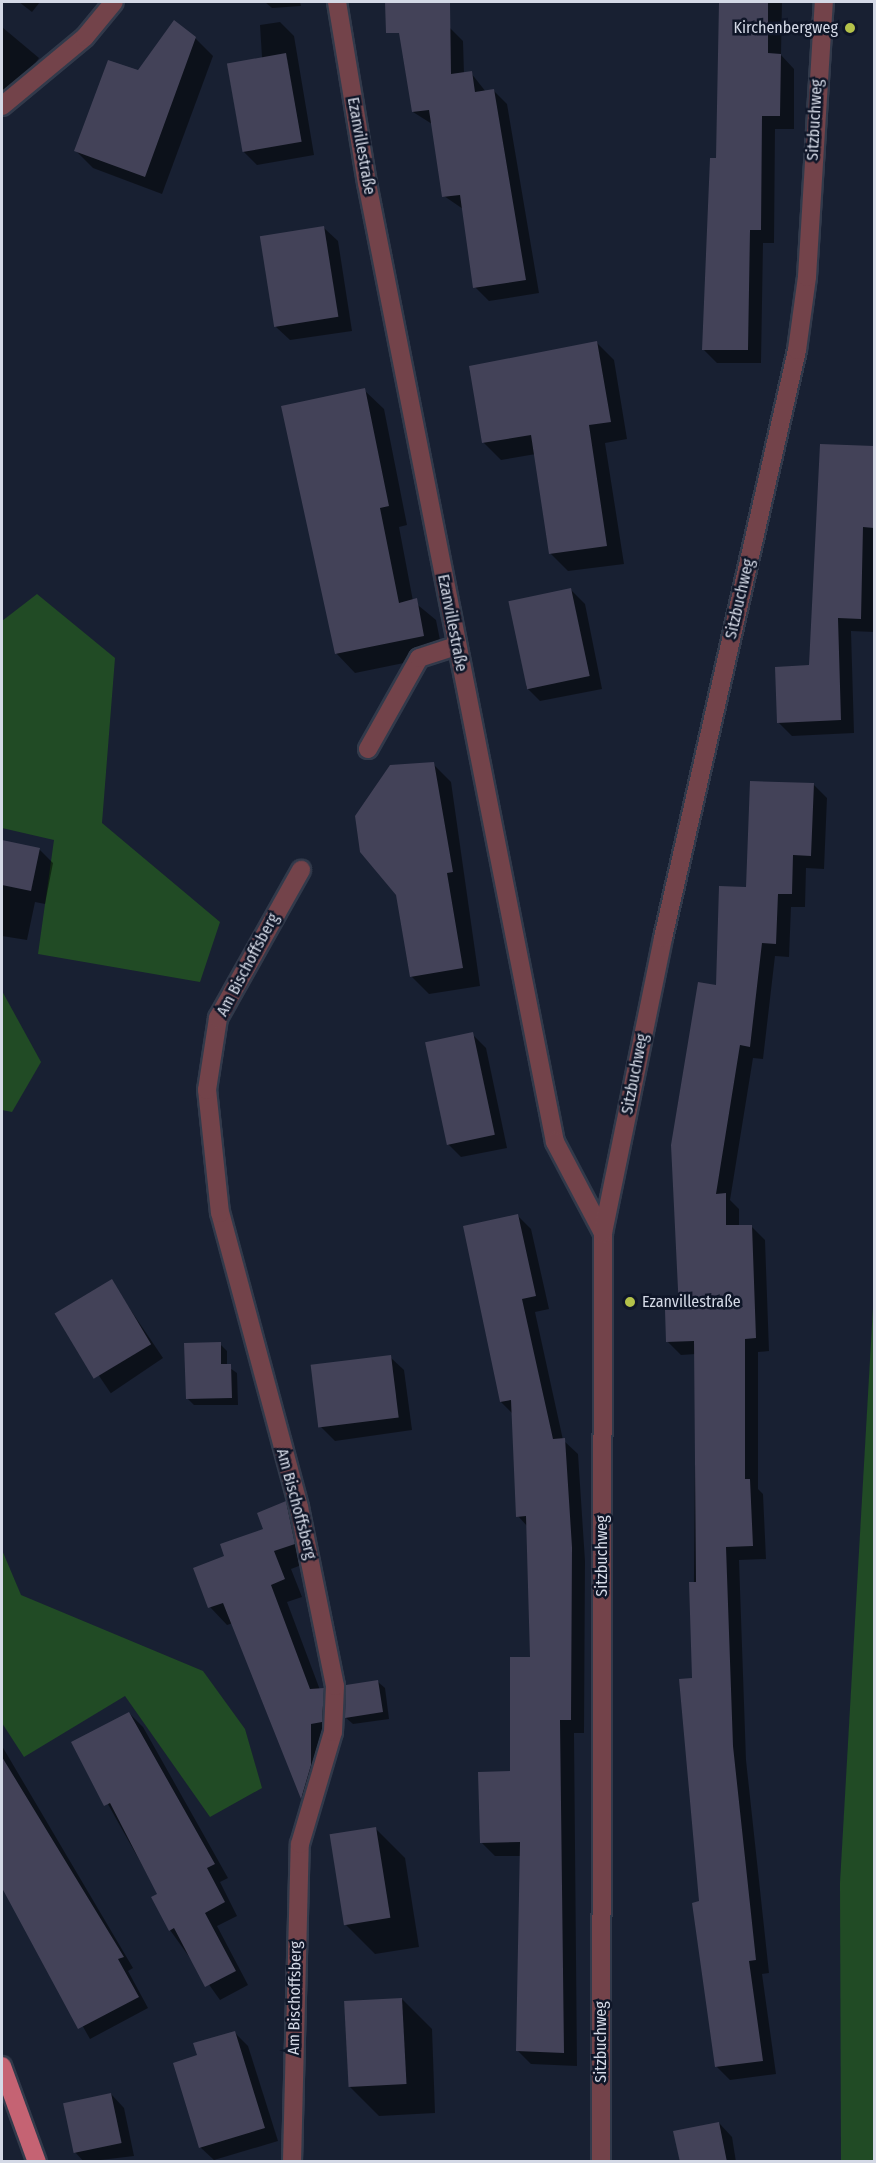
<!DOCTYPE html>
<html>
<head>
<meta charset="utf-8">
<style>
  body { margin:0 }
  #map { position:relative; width:876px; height:2163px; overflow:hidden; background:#182032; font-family:"Fira Sans Condensed",sans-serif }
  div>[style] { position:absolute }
  .green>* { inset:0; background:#214b25 }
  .shadow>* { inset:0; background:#0007; transform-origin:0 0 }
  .building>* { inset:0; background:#434258; transform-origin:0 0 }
  .roads { filter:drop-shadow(2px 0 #323a4b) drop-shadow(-2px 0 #323a4b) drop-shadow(0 2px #323a4b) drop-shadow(0 -2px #323a4b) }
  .minor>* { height:18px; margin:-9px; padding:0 9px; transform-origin:9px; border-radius:9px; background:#73434a }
  .major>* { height:18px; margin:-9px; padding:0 9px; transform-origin:9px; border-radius:9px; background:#c56373 }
  .dots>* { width:16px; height:16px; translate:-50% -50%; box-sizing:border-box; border:3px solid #0f1628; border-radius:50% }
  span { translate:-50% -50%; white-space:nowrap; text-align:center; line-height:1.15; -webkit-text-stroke:5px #0f1628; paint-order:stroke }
  .poi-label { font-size:16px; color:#d4d9e6 }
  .right { translate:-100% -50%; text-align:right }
  .left { translate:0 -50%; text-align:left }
  .street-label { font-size:16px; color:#d4d9e6 }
  .frame { position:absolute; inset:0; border:3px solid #d4d9e6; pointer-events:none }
</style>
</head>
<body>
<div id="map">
  <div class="green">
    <div style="clip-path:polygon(37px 594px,115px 658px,102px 823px,220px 922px,200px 982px,38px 954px,54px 840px,2px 828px,2px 621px)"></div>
    <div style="clip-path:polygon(2px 991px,41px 1062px,12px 1112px,2px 1110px)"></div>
    <div style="clip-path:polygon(874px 1290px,874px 2161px,841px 2162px,840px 1883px)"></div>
    <div style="clip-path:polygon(2px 1550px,21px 1595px,203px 1671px,245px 1729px,262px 1788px,210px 1817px,125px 1696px,24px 1757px,2px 1723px)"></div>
  </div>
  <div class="shadow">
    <div style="clip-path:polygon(19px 2px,40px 2px,32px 12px)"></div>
    <div style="clip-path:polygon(265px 2px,300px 2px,301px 6px,272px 8px)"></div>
    <div style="clip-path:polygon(720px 2px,782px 2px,781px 55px,794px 69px,794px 129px,775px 129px,774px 243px,763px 243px,761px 363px,717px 363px,704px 350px,718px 160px)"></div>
    <div style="clip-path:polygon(280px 22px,294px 36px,314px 155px,257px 165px,243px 151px,264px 90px,260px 25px)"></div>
    <div style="clip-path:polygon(2px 27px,39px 58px,5px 103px,2px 100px)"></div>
    <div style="clip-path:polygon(450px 28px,463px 41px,464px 74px,471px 73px,486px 92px,494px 91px,507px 104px,539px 293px,489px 301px,475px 287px,463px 209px,444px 196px,432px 124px,413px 112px)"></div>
    <div style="clip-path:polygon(195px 38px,213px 56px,162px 194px,93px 168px,76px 151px,138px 72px)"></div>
    <div style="clip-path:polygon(324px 228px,338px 241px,352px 331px,290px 340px,276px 327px)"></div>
    <div style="clip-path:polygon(596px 342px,614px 360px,627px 439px,605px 443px,624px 564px,568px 571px,551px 554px,536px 454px,501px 460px,483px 442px)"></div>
    <div style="clip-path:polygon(364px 390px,384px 409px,407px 525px,399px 527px,413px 601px,436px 620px,443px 655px,355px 673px,336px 653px)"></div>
    <div style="clip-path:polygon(821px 446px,874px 448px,874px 632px,851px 631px,854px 733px,792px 736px,778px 722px,811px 667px)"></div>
    <div style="clip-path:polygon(571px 590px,585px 604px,602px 689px,540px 701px,526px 687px)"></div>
    <div style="clip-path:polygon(433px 764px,451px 782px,480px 986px,429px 994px,411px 976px)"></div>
    <div style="clip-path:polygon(813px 784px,827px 798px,824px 869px,806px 868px,805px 907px,791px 907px,789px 957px,775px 956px,763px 1059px,753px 1058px,730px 1200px,739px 1209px,739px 1226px,751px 1226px,765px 1240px,769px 1351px,758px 1352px,758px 1489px,763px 1494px,766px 1559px,739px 1560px,746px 1760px,769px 1973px,762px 1974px,776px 2074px,730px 2080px,716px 2066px,701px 1903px,693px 1679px,696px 1354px,681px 1355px,667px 1341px,681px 1311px,718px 986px,748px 888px)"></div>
    <div style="clip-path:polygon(2px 842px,39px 849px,53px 863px,45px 904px,35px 902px,27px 940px,2px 936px)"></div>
    <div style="clip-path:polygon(472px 1034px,486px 1048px,507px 1148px,461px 1157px,447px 1143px)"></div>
    <div style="clip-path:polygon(518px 1216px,531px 1229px,549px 1309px,535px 1312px,563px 1440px,578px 1454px,585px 1561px,584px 1733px,574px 1733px,577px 2066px,531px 2064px,517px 2050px,522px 1856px,495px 1856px,481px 1842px,511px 1772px,531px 1659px,527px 1526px,518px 1516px,513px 1414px,501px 1402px)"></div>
    <div style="left:111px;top:1281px;width:93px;height:63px;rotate:56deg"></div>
    <div style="clip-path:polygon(220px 1344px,227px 1351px,227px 1366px,237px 1373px,238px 1405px,194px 1405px,187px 1398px)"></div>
    <div style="clip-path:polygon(390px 1357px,404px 1370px,412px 1430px,335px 1441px,321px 1427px)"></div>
    <div style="clip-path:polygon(285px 1503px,303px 1521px,312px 1561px,291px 1569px,302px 1597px,287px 1602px,320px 1690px,341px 1707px,329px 1741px,329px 1784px,319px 1815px,303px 1798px,233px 1623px,227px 1625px,210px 1607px,226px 1557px,265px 1530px)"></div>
    <div style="clip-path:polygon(378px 1682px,385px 1688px,389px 1719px,353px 1724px,346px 1718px,348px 1686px)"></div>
    <div style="clip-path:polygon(129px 1713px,143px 1727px,228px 1878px,220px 1882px,237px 1916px,217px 1926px,248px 1985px,220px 2000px,170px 1930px,159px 1895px,73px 1742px)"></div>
    <div style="clip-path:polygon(2px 1746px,133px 1968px,128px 1971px,148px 2008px,90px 2039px,2px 1884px)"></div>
    <div style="clip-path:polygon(376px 1829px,405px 1858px,419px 1947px,375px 1954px,345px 1924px)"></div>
    <div style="clip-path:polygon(402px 1999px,432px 2029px,435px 2113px,379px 2116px,349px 2086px)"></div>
    <div style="clip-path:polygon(234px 2032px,248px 2046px,278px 2141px,214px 2160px,200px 2147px,199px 2056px)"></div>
    <div style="clip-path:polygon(111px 2094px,124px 2108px,134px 2156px,84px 2162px,75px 2152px)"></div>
    <div style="clip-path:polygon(719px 2123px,732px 2137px,736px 2162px,681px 2162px)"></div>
  </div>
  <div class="building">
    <div style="clip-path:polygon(385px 2px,450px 2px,451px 74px,472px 71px,475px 92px,494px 89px,526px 280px,473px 288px,460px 195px,442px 197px,429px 110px,412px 112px,399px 33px,386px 33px)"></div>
    <div style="clip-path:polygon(719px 2px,768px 2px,768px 53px,781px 54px,780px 116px,762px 116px,761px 230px,750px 230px,748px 350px,702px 350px,710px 158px,716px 158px)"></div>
    <div style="clip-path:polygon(174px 20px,196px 37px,145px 177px,74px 151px,108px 60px,138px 70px)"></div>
    <div style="left:286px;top:53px;width:90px;height:60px;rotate:80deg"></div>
    <div style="left:324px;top:226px;width:92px;height:65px;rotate:81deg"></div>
    <div style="clip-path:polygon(597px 341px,611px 422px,589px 425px,607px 546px,549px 554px,531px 435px,482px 443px,469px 366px)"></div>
    <div style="clip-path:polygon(365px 388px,389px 506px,380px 508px,399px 603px,417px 598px,424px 636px,335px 654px,281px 406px)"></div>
    <div style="clip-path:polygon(820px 444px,874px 446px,874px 528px,863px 527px,861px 619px,838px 618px,841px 720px,777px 723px,775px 667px,809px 665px)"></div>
    <div style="left:571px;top:588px;width:90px;height:64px;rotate:78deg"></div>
    <div style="clip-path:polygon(434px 762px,453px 872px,447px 873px,463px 968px,410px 977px,396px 895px,360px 852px,355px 816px,390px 765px)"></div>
    <div style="clip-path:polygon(750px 781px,814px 783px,811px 856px,793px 855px,792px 894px,778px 894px,776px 944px,762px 943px,750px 1047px,740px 1045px,716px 1194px,726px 1193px,726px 1225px,752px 1225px,756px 1338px,745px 1339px,745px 1479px,750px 1479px,753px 1546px,726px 1547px,733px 1746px,756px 1960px,749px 1961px,763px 2061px,715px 2067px,692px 1903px,699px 1901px,679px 1679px,692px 1678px,689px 1582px,696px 1582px,694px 1341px,666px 1342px,665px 1310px,679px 1310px,671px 1145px,698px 982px,716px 985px,719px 886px,746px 887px)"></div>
    <div style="clip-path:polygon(2px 840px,40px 848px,31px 891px,2px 885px)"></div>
    <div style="left:473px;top:1032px;width:105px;height:49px;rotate:78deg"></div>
    <div style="clip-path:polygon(518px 1214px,536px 1296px,522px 1299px,553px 1439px,565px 1438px,572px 1547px,571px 1720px,560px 1720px,564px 2053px,516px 2051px,520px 1842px,480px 1843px,478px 1772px,510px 1771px,510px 1657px,530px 1657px,526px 1516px,516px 1517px,511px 1400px,500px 1402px,463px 1226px)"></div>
    <div style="left:112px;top:1279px;width:76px;height:67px;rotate:59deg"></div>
    <div style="clip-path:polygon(221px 1342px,221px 1364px,231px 1364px,232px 1398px,186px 1399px,184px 1343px)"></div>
    <div style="left:391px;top:1355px;width:63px;height:81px;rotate:83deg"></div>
    <div style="clip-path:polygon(286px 1501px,295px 1544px,274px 1551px,285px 1579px,271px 1585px,310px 1689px,324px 1688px,322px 1722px,311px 1724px,311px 1765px,301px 1799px,223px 1603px,208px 1608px,193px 1568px,224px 1556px,220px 1544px,263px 1529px,257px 1513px)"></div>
    <div style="clip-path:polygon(378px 1680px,383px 1712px,345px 1718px,346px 1685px)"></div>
    <div style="clip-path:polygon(129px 1712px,215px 1864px,207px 1868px,225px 1902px,205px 1913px,236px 1971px,205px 1987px,174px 1928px,169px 1931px,151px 1897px,157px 1894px,110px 1803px,104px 1806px,71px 1742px)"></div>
    <div style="clip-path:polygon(2px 1757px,124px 1957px,118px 1959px,139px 1997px,78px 2029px,2px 1888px)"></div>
    <div style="left:376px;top:1827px;width:92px;height:47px;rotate:81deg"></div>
    <div style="left:402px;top:1998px;width:86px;height:58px;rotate:87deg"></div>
    <div style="clip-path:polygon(235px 2031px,265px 2128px,199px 2148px,173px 2063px,197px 2055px,193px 2043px)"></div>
    <div style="left:111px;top:2093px;width:51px;height:49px;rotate:78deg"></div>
    <div style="clip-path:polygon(719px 2122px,727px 2162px,680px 2162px,673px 2131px)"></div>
  </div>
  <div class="roads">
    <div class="minor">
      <div style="left:337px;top:2px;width:183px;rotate:80.6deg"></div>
      <div style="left:367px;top:183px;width:977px;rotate:78.91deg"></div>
      <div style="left:555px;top:1142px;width:103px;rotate:62.2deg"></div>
      <div style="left:2px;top:106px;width:108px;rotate:-39.7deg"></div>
      <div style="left:85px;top:37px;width:45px;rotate:-50.4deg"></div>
      <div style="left:368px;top:749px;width:104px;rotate:-60.7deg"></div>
      <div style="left:419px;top:658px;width:40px;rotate:-18deg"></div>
      <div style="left:292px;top:2162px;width:318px;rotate:-88.6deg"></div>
      <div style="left:300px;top:1844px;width:117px;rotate:-73.6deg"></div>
      <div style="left:333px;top:1732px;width:46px;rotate:-87.5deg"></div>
      <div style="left:335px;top:1686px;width:183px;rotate:-101.4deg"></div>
      <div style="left:299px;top:1507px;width:304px;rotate:-105deg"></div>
      <div style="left:220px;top:1213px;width:124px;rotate:-96deg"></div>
      <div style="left:207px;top:1090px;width:73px;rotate:-81.3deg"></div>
      <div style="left:218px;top:1018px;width:170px;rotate:-60.7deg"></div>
      <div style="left:601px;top:2162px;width:929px;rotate:-89.88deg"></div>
      <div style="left:603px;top:1233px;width:301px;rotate:-78.5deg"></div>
      <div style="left:663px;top:938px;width:603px;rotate:-77.16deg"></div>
      <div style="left:797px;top:350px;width:74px;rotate:-82.2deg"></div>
      <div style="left:807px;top:277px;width:276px;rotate:-86.5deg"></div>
    </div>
    <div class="major">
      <div style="left:2px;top:2066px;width:102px;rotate:70deg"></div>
    </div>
  </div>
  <div class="dots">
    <div style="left:850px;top:28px;background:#b4c24a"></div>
    <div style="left:630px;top:1302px;background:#b4c24a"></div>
  </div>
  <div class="poi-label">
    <span class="right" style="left:838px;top:28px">Kirchenbergweg</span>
    <span class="left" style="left:642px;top:1302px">Ezanvillestraße</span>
  </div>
  <div class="street-label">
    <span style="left:815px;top:120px;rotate:-87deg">Sitzbuchweg</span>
    <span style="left:361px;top:146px;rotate:80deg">Ezanvillestraße</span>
    <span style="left:740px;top:599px;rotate:-77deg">Sitzbuchweg</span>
    <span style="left:452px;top:623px;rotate:79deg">Ezanvillestraße</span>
    <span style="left:248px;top:965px;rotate:-62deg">Am Bischoffsberg</span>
    <span style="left:635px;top:1074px;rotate:-79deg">Sitzbuchweg</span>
    <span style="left:296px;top:1504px;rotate:75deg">Am Bischoffsberg</span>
    <span style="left:602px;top:1556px;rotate:-90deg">Sitzbuchweg</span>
    <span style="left:295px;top:1998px;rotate:-89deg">Am Bischoffsberg</span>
    <span style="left:601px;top:2042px;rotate:-90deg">Sitzbuchweg</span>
  </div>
  <div class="frame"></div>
</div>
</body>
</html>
